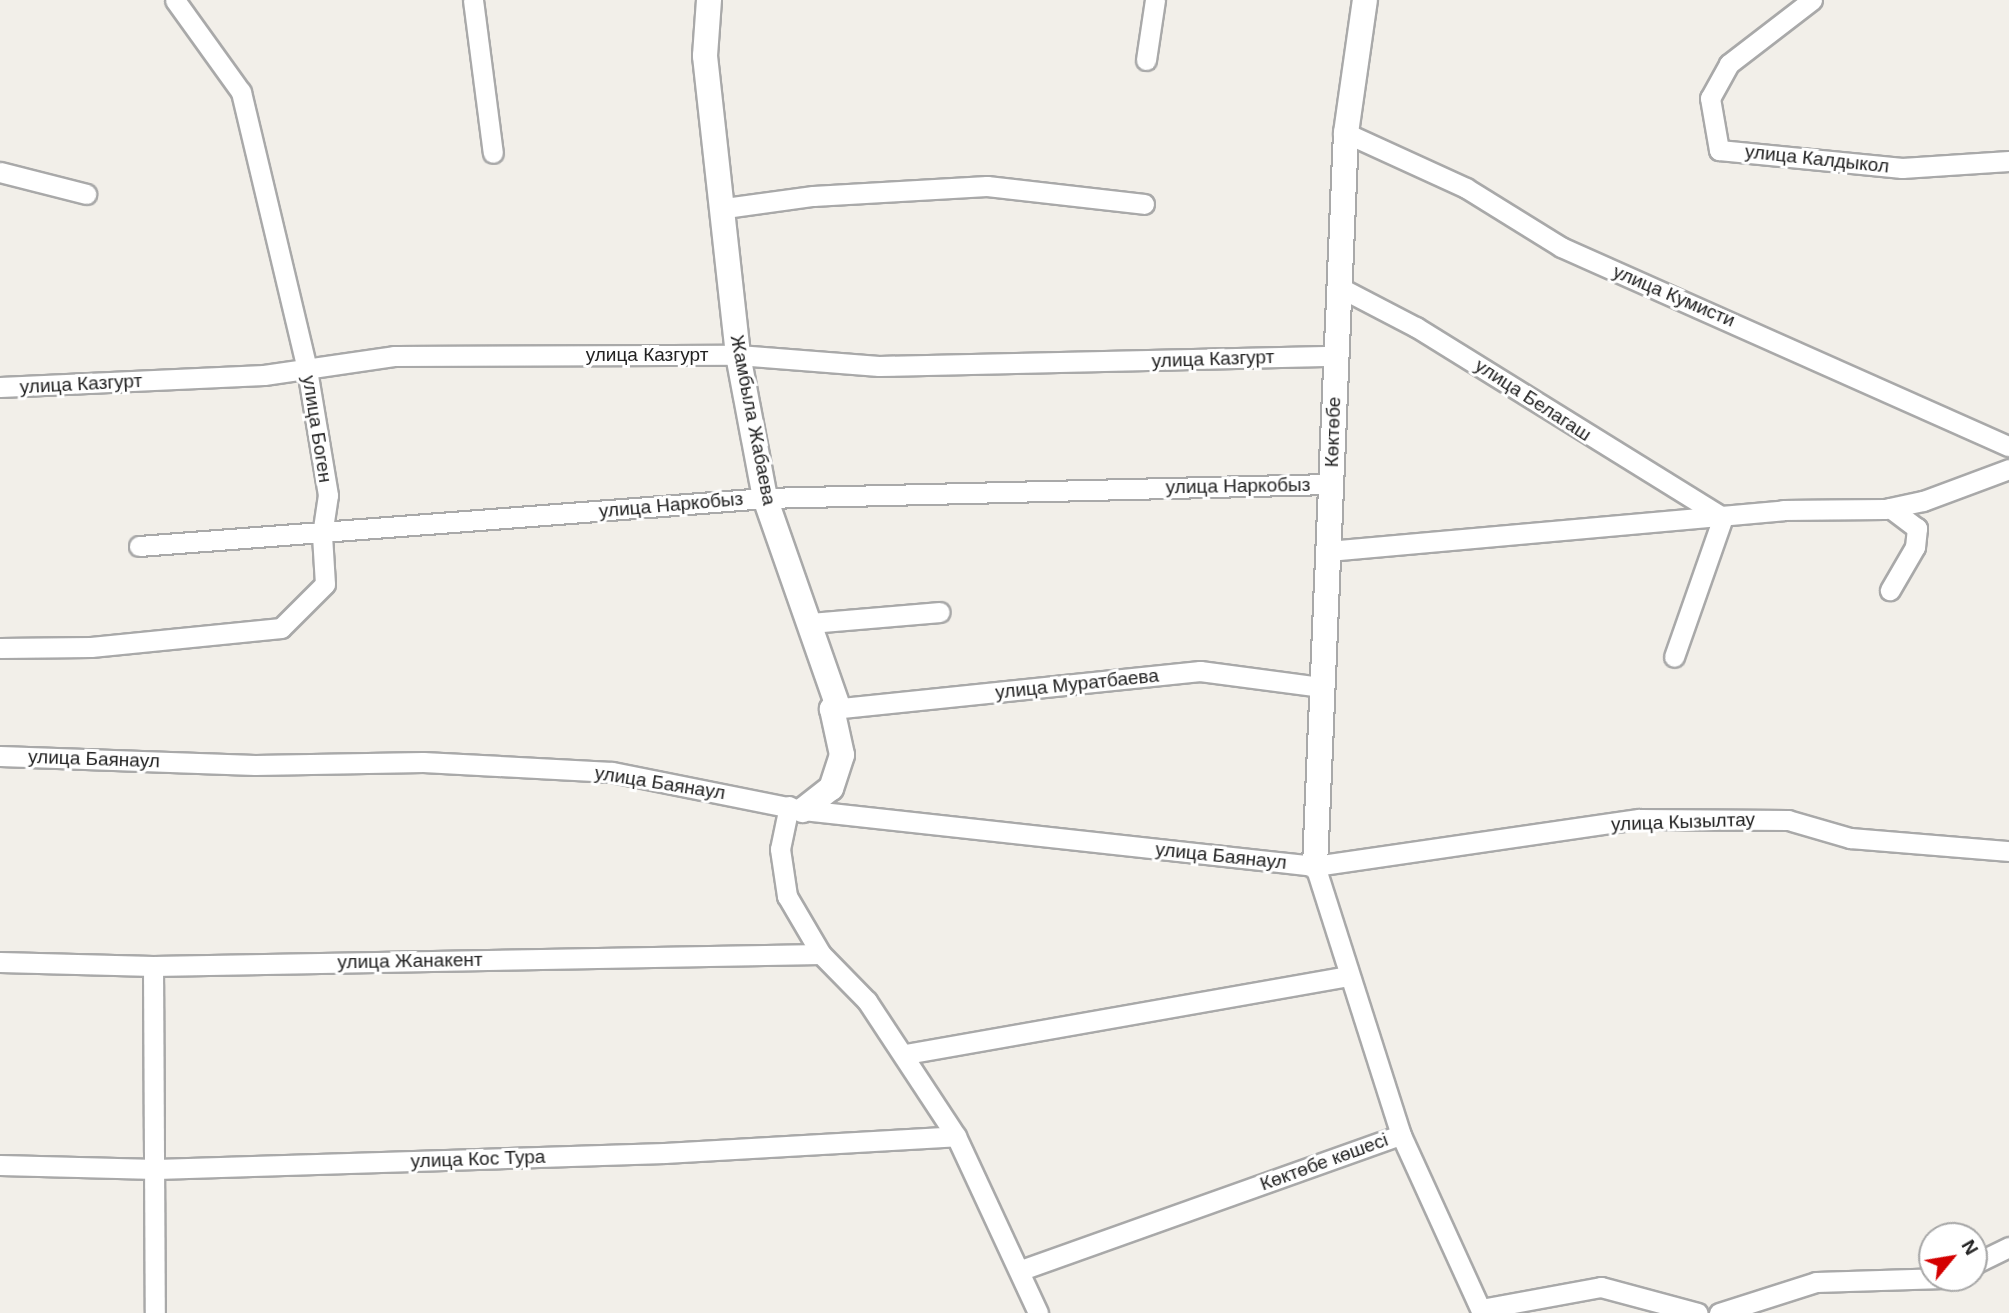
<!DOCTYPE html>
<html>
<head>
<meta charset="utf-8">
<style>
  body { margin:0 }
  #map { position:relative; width:2009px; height:1313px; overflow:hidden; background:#f2efe9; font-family:Arial,sans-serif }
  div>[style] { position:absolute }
  .roads { filter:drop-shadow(2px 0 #a9a9a9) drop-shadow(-2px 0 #a9a9a9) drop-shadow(0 2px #a9a9a9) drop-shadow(0 -2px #a9a9a9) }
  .minor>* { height:19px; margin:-9.5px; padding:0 9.5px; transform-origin:9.5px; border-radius:9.5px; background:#fff }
  .tertiary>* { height:24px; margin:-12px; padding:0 12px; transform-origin:12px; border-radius:12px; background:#fff }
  span { translate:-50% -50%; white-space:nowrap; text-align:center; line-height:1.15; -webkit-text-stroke:6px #fff; paint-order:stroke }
  .street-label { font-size:19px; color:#222 }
  .north { position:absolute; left:1918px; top:1222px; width:70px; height:70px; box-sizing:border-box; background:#fff; border:2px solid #a7a7a7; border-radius:50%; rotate:60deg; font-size:19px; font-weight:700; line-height:28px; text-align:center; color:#222 }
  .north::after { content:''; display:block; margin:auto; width:24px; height:32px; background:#d40000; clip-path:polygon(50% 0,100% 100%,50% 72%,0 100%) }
</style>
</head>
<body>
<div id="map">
  <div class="roads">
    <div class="minor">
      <div style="left:473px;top:0;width:154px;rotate:82.6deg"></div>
      <div style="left:1812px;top:0;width:105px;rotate:142.4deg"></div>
      <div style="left:1729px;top:64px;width:39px;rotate:119deg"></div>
      <div style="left:1710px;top:98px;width:53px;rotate:80.2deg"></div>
      <div style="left:1719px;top:150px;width:184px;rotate:5.6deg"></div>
      <div style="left:1902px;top:168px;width:107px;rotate:-3.7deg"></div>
      <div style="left:1146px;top:60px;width:61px;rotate:-81.5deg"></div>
      <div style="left:1346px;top:133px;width:132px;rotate:24.6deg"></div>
      <div style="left:1466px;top:188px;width:112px;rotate:31.8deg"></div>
      <div style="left:1561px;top:247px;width:490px;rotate:24deg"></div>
      <div style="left:0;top:172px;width:89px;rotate:14.3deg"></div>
      <div style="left:725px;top:208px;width:89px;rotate:-7.8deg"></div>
      <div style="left:813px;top:196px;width:174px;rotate:-3.3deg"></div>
      <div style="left:987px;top:186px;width:158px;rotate:6.5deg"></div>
      <div style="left:1339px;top:287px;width:87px;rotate:27.5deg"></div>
      <div style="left:1416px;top:327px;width:361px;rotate:31.8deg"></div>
      <div style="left:1723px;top:517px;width:148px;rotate:109.3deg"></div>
      <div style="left:0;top:387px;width:264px;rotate:-2.6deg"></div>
      <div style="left:264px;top:375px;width:131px;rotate:-8.3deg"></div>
      <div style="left:394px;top:356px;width:344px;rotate:-0.2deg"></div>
      <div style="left:738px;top:355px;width:141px;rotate:4.5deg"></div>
      <div style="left:879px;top:366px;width:457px;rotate:-1.3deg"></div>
      <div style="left:1890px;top:508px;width:34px;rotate:37deg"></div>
      <div style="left:1917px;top:528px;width:19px;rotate:96deg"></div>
      <div style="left:1915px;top:547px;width:50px;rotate:120.2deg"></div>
      <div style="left:139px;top:546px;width:628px;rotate:-4.38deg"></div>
      <div style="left:765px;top:498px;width:566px;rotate:-1.42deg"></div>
      <div style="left:1328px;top:551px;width:457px;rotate:-5.1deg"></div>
      <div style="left:1783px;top:510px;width:102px;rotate:-0.6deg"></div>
      <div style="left:1885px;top:509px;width:39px;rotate:-12deg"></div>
      <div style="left:1923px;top:501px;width:92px;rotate:-20.4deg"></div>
      <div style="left:811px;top:623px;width:129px;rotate:-4.9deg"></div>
      <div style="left:0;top:648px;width:91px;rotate:-0.6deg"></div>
      <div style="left:91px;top:647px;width:191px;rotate:-5.7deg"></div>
      <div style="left:281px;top:628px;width:62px;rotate:-45deg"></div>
      <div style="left:325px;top:584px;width:49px;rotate:-93.5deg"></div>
      <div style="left:322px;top:535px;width:40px;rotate:-81.5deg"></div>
      <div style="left:328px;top:495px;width:128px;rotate:-99.5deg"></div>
      <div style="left:307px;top:369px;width:285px;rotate:-103.4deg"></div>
      <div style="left:241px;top:92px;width:113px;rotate:-125.7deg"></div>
      <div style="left:832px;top:709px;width:370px;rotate:-5.9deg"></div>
      <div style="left:1200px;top:671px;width:123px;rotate:7.5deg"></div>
      <div style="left:0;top:756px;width:255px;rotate:2deg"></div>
      <div style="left:255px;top:765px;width:168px;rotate:-1deg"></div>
      <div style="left:423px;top:762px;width:189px;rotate:3deg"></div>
      <div style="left:612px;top:772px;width:195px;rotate:11.3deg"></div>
      <div style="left:803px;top:810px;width:515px;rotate:6.24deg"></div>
      <div style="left:1315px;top:866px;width:327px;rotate:-8.3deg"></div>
      <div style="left:1639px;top:819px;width:149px;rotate:0.4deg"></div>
      <div style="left:1788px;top:820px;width:65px;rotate:16.2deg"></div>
      <div style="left:1850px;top:838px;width:160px;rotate:4.7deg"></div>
      <div style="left:789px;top:806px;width:44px;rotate:101.8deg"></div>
      <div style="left:780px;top:849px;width:48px;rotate:81.5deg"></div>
      <div style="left:787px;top:896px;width:67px;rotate:59.6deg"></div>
      <div style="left:821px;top:954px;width:66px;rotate:45.6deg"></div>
      <div style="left:867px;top:1001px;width:162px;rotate:56.6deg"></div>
      <div style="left:956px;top:1136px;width:195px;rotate:65.1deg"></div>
      <div style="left:0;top:962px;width:153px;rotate:1.5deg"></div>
      <div style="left:153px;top:966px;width:668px;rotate:-1.03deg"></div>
      <div style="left:153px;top:966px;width:347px;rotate:89.7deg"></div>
      <div style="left:906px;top:1054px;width:449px;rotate:-10deg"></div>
      <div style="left:1401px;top:1135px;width:196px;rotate:65.5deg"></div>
      <div style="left:0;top:1165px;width:156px;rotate:1.5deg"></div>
      <div style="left:156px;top:1169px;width:509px;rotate:-1.8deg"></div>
      <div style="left:665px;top:1153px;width:291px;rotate:-3.3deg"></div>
      <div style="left:1974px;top:1264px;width:39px;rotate:-26deg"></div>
      <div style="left:1021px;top:1270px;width:403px;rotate:-19.6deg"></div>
      <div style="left:1401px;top:1135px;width:282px;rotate:-107.7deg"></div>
      <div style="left:1481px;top:1309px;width:122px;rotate:-10.4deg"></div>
      <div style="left:1601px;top:1287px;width:100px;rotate:15deg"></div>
      <div style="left:1719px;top:1313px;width:102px;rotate:-17.7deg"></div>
      <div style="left:1816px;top:1282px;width:128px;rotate:-1.8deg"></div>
    </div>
    <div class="tertiary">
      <div style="left:709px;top:0;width:56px;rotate:94.1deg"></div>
      <div style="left:705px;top:56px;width:301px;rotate:83.7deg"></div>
      <div style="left:738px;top:355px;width:146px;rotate:79.3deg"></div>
      <div style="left:765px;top:498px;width:220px;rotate:70.7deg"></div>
      <div style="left:838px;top:706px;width:7px;rotate:153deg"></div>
      <div style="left:832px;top:709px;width:47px;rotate:77.7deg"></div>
      <div style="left:842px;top:755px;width:35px;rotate:108deg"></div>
      <div style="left:831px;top:788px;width:36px;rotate:142deg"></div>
      <div style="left:1315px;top:866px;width:734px;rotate:-87.58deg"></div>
      <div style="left:1346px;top:133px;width:134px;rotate:-81.9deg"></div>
    </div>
  </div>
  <div class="street-label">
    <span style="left:1817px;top:159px;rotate:6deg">улица Калдыкол</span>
    <span style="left:1674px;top:296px;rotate:23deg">улица Кумисти</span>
    <span style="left:647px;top:355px">улица Казгурт</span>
    <span style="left:1213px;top:359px;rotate:-2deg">улица Казгурт</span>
    <span style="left:81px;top:384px;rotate:-3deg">улица Казгурт</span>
    <span style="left:1533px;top:400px;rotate:33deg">улица Белагаш</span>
    <span style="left:753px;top:420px;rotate:79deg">Жамбыла Жабаева</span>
    <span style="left:317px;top:429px;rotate:81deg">улица Боген</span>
    <span style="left:1333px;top:432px;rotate:-88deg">Көктөбе</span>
    <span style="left:1238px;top:486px;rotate:-1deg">улица Наркобыз</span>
    <span style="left:671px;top:505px;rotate:-5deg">улица Наркобыз</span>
    <span style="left:1077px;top:684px;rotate:-6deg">улица Муратбаева</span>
    <span style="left:94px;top:759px;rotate:2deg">улица Баянаул</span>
    <span style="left:660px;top:783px;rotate:9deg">улица Баянаул</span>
    <span style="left:1683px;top:822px;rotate:-2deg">улица Кызылтау</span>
    <span style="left:1221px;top:856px;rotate:6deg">улица Баянаул</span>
    <span style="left:410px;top:961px;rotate:-1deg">улица Жанакент</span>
    <span style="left:478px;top:1159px;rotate:-2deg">улица Кос Тура</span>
    <span style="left:1324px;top:1162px;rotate:-20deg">Көктөбе көшесі</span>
  </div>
  <div class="north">N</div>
</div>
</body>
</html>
